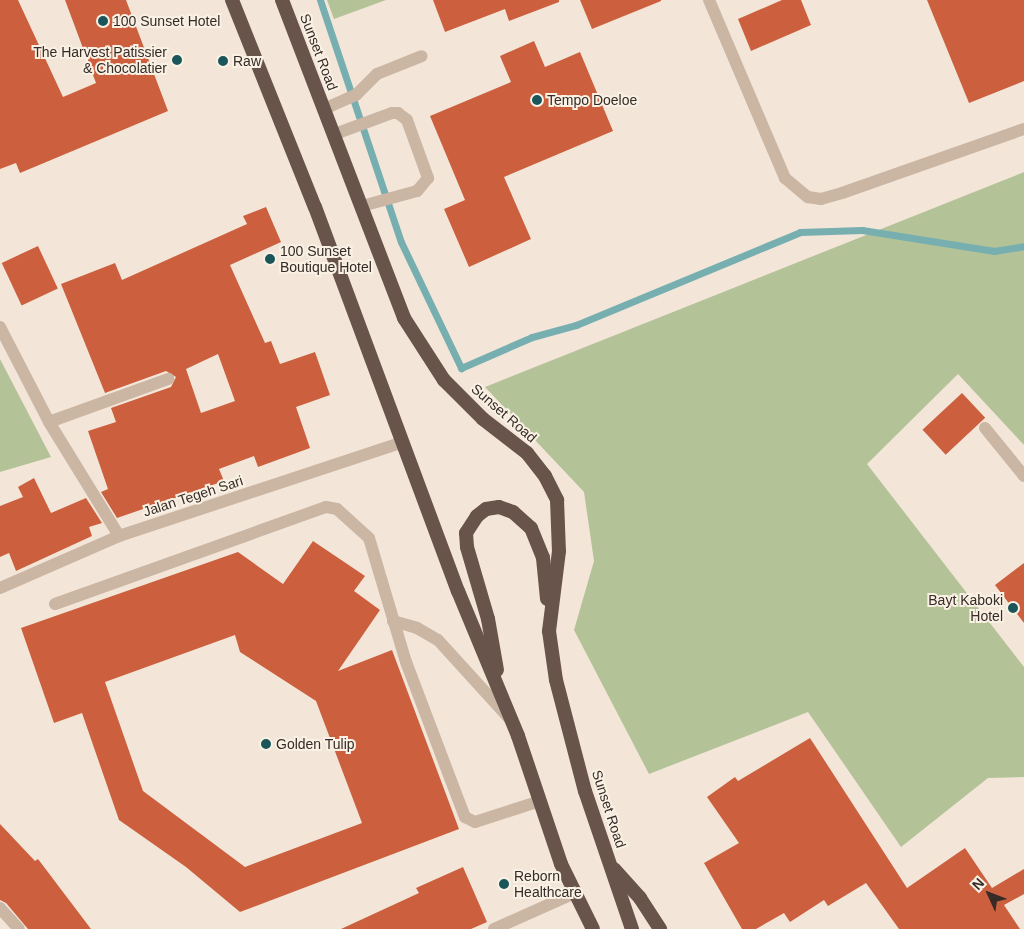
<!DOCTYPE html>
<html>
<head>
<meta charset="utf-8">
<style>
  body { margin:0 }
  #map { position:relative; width:1024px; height:929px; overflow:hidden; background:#f3e6d9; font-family:Arial,sans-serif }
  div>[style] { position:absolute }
  .green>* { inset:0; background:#b4c298 }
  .stream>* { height:7px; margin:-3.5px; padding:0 3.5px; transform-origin:3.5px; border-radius:3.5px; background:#77afb1 }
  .building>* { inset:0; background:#cc603e; transform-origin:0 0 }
  .service>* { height:12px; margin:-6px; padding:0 6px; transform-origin:6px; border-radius:6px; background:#cbb6a4 }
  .minor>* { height:12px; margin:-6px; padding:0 6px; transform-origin:6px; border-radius:6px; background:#cbb6a4 }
  .trunk>* { height:14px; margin:-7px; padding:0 7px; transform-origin:7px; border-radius:7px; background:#68544a }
  .dots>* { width:14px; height:14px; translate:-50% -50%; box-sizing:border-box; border:2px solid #faf1e5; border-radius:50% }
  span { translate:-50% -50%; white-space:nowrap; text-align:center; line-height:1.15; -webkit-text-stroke:4px #faf1e5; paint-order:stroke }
  .poi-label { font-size:14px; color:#362b26 }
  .left { translate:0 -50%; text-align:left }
  .right { translate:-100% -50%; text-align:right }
  .street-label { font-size:14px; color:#362b26 }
  .north { position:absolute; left:964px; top:869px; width:50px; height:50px; -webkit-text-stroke:4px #faf1e5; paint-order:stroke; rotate:313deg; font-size:14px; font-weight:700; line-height:20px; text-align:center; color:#362b26 }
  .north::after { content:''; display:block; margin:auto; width:18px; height:22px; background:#362b26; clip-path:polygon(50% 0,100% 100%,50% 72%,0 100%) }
</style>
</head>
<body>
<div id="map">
  <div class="green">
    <div style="clip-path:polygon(327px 0,386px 0,334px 19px)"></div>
    <div style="clip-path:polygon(1024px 172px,1024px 445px,958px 374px,867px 464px,1024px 667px,1024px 777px,988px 778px,901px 847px,808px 712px,649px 774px,574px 630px,594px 561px,584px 492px,485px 387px)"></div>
    <div style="clip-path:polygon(0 359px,51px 457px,0 472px)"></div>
  </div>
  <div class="stream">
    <div style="left:320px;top:0;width:255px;rotate:71.5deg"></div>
    <div style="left:401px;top:242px;width:140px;rotate:64.5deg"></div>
    <div style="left:461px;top:368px;width:77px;rotate:-23.6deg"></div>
    <div style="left:532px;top:337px;width:46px;rotate:-15.3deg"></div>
    <div style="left:576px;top:325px;width:243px;rotate:-22.5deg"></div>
    <div style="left:800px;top:232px;width:62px;rotate:-1.8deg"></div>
    <div style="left:862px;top:230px;width:134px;rotate:9deg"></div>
    <div style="left:994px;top:251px;width:30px;rotate:-9deg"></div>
  </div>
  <div class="building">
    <div style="clip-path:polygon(0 0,18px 0,63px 97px,96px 83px,65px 0,126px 0,168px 111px,20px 173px,16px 163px,0 169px)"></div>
    <div style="clip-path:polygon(433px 0,559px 0,559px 2px,509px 21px,505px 9px,445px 32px)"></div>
    <div style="clip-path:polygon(580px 0,661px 0,661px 1px,592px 29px)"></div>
    <div style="clip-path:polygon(782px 0,801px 0,811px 25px,751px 51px,738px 19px)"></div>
    <div style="clip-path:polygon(927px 0,1024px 0,1024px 81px,969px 103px)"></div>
    <div style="clip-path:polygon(534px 41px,545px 67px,580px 52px,613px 131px,504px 177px,531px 239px,469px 267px,444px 209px,465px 200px,430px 116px,511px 82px,500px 56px)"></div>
    <div style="clip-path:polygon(evenodd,266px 207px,281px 242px,230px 265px,265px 343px,271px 341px,280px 364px,315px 352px,330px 395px,296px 407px,310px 448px,258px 467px,254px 456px,219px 469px,224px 481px,117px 518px,101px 492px,108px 489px,88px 431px,116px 422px,111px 408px,171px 387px,176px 377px,166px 371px,105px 393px,61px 284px,115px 263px,122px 280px,247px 224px,243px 216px,266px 207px,218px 354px,235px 401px,201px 413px,186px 369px,218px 354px)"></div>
    <div style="left:38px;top:246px;width:47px;height:40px;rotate:65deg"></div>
    <div style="left:962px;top:393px;width:34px;height:54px;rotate:47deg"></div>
    <div style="clip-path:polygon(34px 478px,51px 513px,86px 498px,102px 523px,89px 527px,92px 536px,16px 571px,9px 553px,0 557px,0 506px,23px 497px,18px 487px)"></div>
    <div style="clip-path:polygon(evenodd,313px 541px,365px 576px,354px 591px,380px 610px,338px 671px,392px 650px,459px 829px,240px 912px,186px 867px,119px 820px,82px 713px,54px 723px,21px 628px,238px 552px,283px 584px,313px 541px,235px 635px,240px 652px,316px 701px,362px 823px,245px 867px,143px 791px,105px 682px,235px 635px)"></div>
    <div style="clip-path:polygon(1024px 563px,1024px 623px,995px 585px)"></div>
    <div style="clip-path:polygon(810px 738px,907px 888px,965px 848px,992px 888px,1024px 869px,1024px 894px,1004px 905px,1020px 929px,899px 929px,866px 883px,828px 906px,824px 900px,790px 922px,784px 913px,756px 929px,742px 929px,704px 863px,739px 843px,707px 797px,735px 777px,738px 781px)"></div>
    <div style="clip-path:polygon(0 824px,35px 861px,38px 859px,91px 929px,28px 929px,6px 903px,0 900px)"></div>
    <div style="clip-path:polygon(463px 867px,487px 922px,471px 929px,341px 929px,419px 893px,416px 888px)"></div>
  </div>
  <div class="service">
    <div style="left:324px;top:109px;width:35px;rotate:-24deg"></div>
    <div style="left:356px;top:95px;width:30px;rotate:-45deg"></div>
    <div style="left:377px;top:74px;width:48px;rotate:-21.8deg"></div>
    <div style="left:335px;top:134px;width:61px;rotate:-20.2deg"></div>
    <div style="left:392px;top:113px;width:6px"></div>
    <div style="left:398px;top:113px;width:11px;rotate:38deg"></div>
    <div style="left:407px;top:120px;width:62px;rotate:70.1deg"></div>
    <div style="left:428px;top:178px;width:17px;rotate:130deg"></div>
    <div style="left:417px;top:191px;width:57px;rotate:164.7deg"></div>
    <div style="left:49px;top:422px;width:127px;rotate:-19.9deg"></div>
    <div style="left:985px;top:428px;width:62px;rotate:50.9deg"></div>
    <div style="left:55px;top:604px;width:288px;rotate:-19.7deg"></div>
    <div style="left:326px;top:507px;width:11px;rotate:10deg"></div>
    <div style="left:337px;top:509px;width:43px;rotate:42.2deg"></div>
    <div style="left:369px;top:538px;width:129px;rotate:73.4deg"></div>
    <div style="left:406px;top:662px;width:166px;rotate:69.2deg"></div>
    <div style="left:465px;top:817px;width:11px;rotate:27deg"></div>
    <div style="left:475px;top:822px;width:68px;rotate:-17.9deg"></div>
    <div style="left:393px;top:621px;width:25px;rotate:16deg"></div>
    <div style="left:417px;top:628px;width:24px;rotate:30deg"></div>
    <div style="left:438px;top:640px;width:105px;rotate:47.7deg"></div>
    <div style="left:494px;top:929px;width:89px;rotate:-24deg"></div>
  </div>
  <div class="minor">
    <div style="left:709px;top:0;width:194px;rotate:66.9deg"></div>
    <div style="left:785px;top:178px;width:30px;rotate:40deg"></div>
    <div style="left:808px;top:197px;width:13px;rotate:9deg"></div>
    <div style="left:821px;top:199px;width:22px;rotate:-16deg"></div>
    <div style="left:842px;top:193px;width:193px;rotate:-19.4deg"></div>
    <div style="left:0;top:327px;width:107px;rotate:62.7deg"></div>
    <div style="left:49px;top:422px;width:134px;rotate:58.4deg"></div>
    <div style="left:0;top:588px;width:130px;rotate:-23.6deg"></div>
    <div style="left:119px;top:536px;width:297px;rotate:-18.3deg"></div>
    <div style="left:0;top:908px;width:28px;rotate:48deg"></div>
  </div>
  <div class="trunk">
    <div style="left:232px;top:0;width:223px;rotate:68.2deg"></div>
    <div style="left:315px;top:207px;width:410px;rotate:69.6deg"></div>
    <div style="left:458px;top:591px;width:157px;rotate:67.5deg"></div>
    <div style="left:518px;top:736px;width:135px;rotate:71.4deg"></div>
    <div style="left:561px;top:864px;width:72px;rotate:63.8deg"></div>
    <div style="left:282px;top:0;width:341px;rotate:69deg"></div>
    <div style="left:404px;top:318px;width:74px;rotate:57.2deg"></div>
    <div style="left:444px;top:380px;width:55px;rotate:45deg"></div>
    <div style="left:483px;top:419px;width:56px;rotate:37.7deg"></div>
    <div style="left:527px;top:453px;width:29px;rotate:52deg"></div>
    <div style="left:545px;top:476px;width:27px;rotate:63deg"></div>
    <div style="left:557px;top:500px;width:51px;rotate:87.8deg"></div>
    <div style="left:559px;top:551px;width:81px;rotate:97.1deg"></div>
    <div style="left:549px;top:631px;width:49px;rotate:81.9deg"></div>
    <div style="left:556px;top:680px;width:115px;rotate:75.4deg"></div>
    <div style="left:585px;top:791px;width:146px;rotate:71.2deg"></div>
    <div style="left:497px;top:670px;width:52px;rotate:-100deg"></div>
    <div style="left:488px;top:619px;width:75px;rotate:-106.3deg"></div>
    <div style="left:467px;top:547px;width:14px;rotate:-94deg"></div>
    <div style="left:466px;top:533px;width:20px;rotate:-57deg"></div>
    <div style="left:477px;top:516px;width:11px;rotate:-38deg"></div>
    <div style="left:486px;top:509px;width:13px;rotate:-9deg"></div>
    <div style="left:499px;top:507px;width:15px;rotate:20deg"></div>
    <div style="left:513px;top:512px;width:24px;rotate:42deg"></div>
    <div style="left:531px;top:528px;width:32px;rotate:68deg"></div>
    <div style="left:543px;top:558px;width:41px;rotate:84.4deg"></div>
    <div style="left:614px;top:869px;width:39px;rotate:48deg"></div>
    <div style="left:640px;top:898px;width:37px;rotate:57deg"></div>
  </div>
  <div class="dots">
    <div style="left:103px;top:21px;background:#1a5559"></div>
    <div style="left:177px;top:60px;background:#1a5559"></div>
    <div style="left:223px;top:61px;background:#1a5559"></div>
    <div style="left:537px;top:100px;background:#1a5559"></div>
    <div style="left:270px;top:259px;background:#1a5559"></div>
    <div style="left:1013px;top:608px;background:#1a5559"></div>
    <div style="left:266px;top:744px;background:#1a5559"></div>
    <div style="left:504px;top:884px;background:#1a5559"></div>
  </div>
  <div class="poi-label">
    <span class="left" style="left:113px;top:21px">100 Sunset Hotel</span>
    <span class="right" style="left:167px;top:60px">The Harvest Patissier<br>&amp; Chocolatier</span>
    <span class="left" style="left:233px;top:61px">Raw</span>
    <span class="left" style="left:547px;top:100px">Tempo Doeloe</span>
    <span class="left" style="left:280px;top:259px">100 Sunset<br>Boutique Hotel</span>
    <span class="right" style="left:1003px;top:608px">Bayt Kaboki<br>Hotel</span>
    <span class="left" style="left:276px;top:744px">Golden Tulip</span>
    <span class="left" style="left:514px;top:884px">Reborn<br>Healthcare</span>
  </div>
  <div class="street-label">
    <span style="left:319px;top:52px;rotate:69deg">Sunset Road</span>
    <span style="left:504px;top:413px;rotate:41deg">Sunset Road</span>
    <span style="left:193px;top:496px;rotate:-18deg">Jalan Tegeh Sari</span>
    <span style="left:609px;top:809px;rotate:72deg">Sunset Road</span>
  </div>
  <div class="north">N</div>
</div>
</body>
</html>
